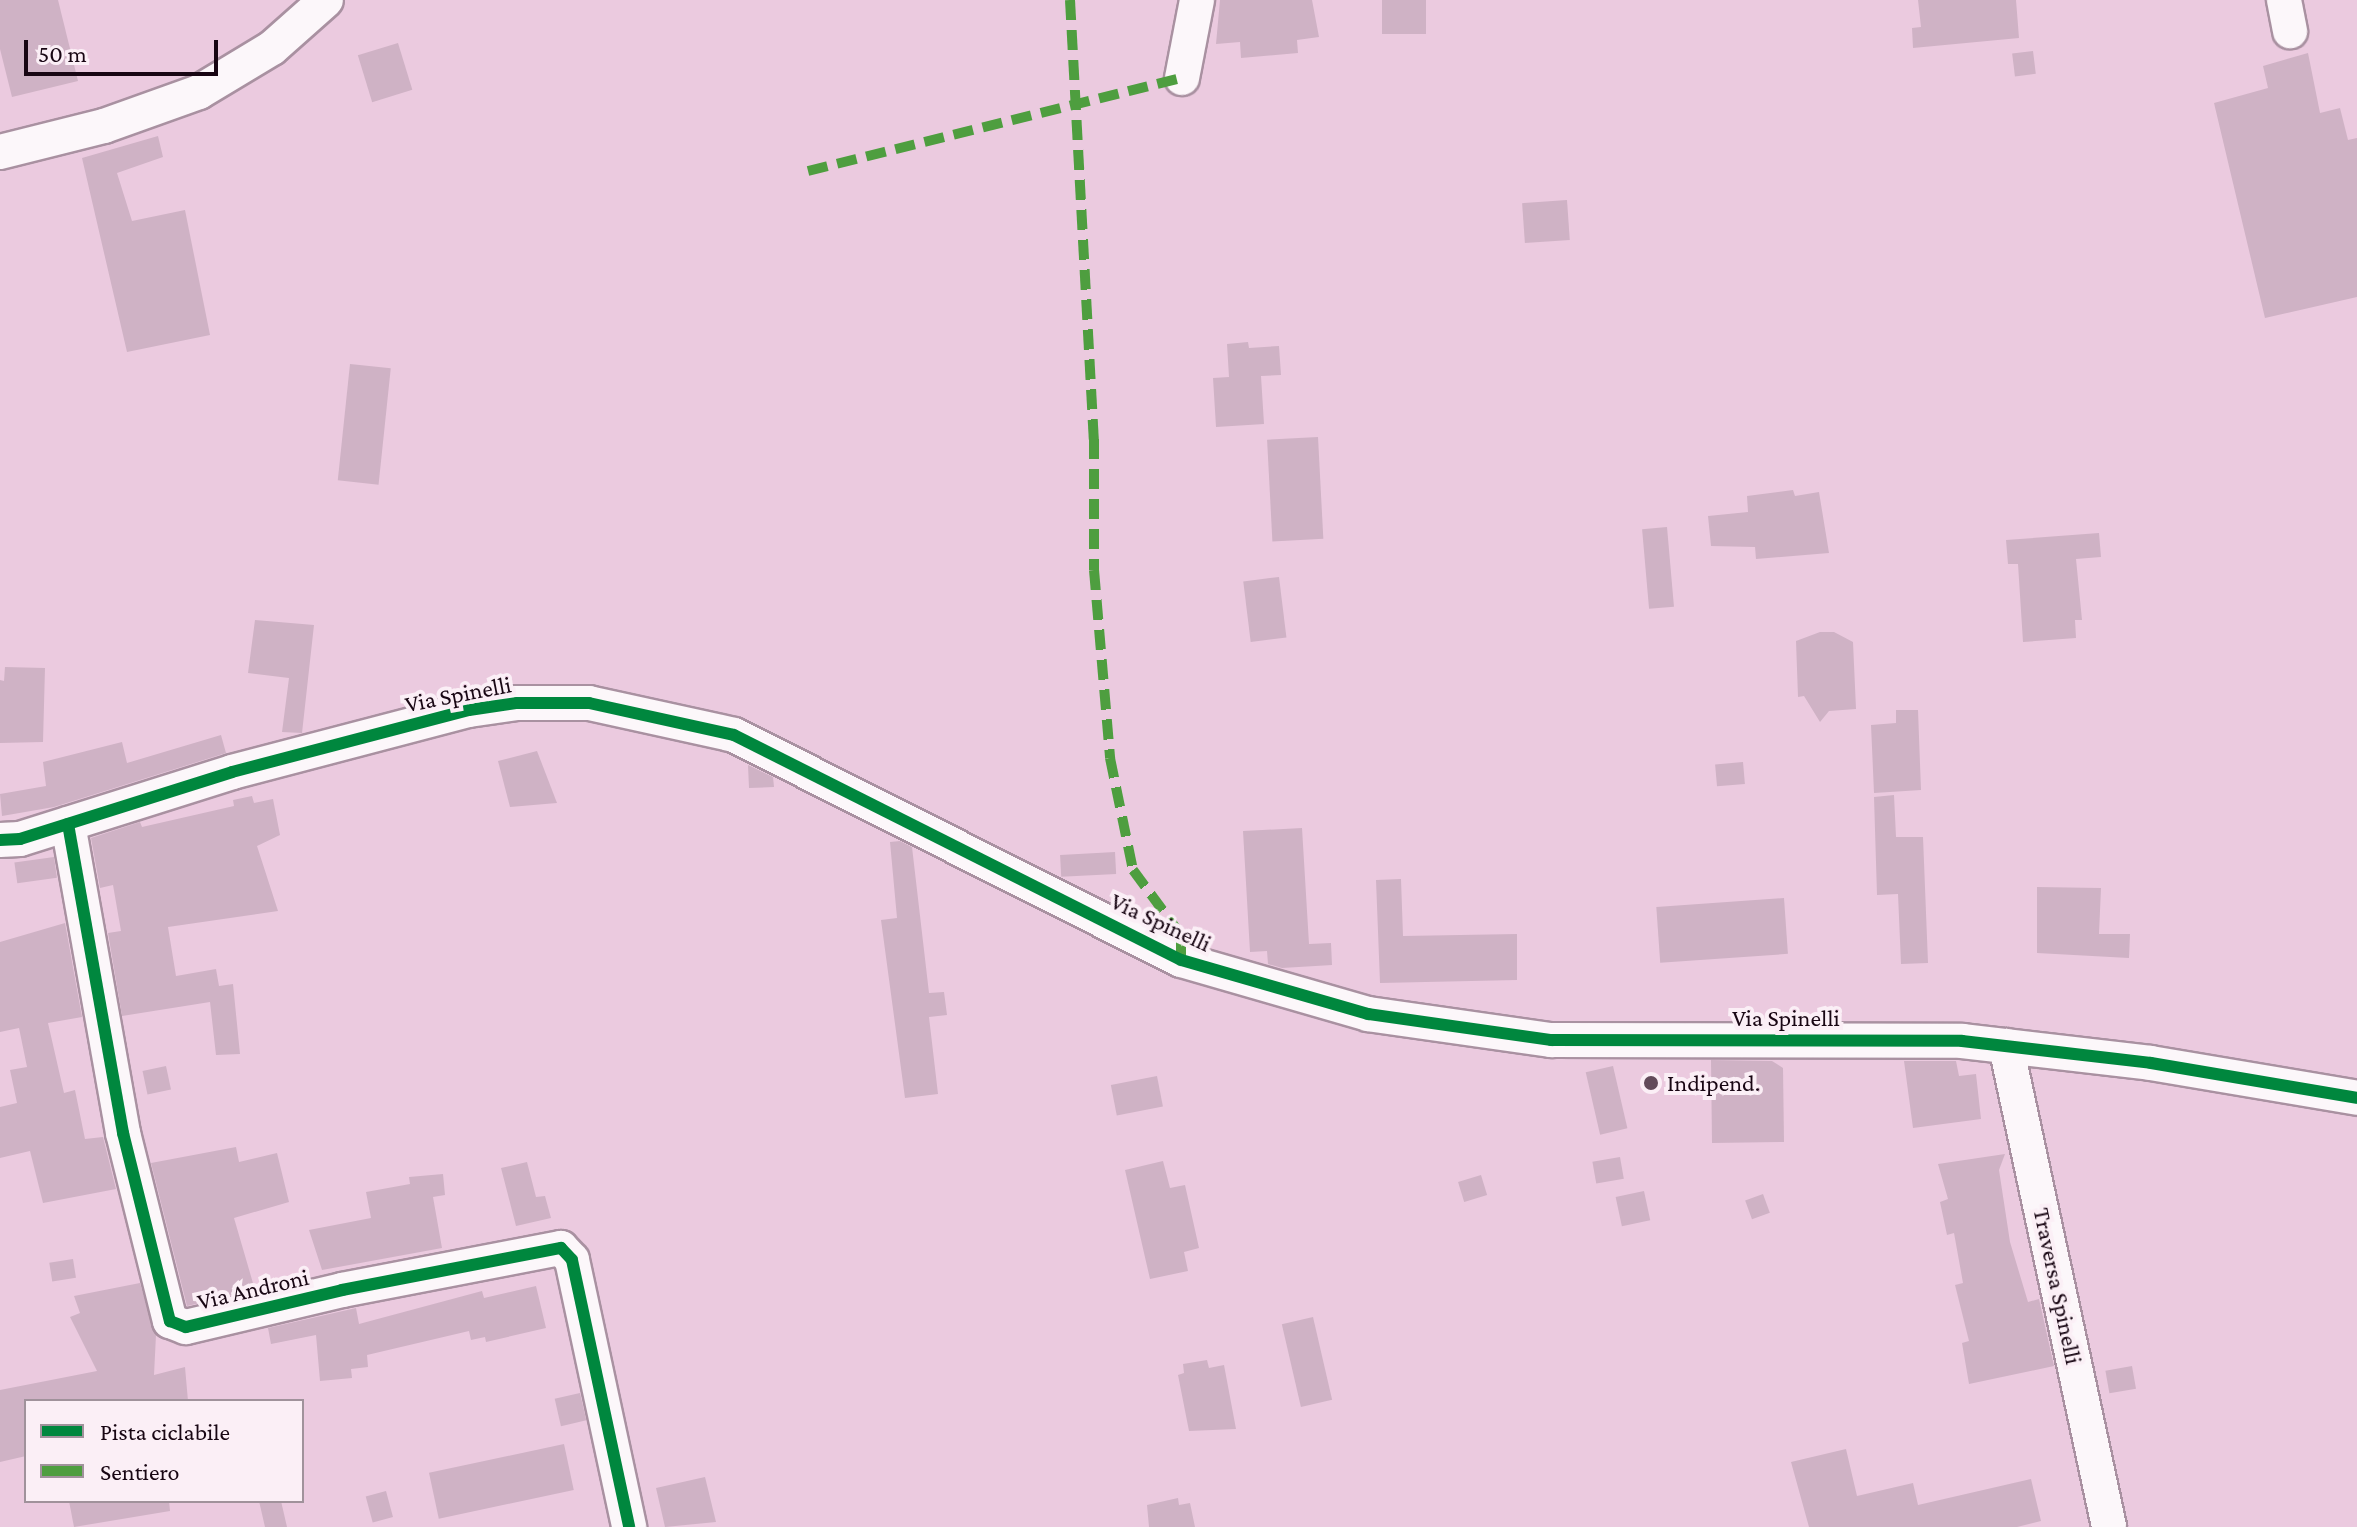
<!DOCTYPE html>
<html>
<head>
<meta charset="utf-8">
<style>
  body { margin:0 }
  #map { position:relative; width:2357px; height:1527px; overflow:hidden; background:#ebcadf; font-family:"Crimson Pro",serif }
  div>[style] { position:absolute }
  .building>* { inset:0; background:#cfb2c5; transform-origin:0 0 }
  .roads { filter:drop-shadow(2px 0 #a991a1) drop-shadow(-2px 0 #a991a1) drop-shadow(0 2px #a991a1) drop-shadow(0 -2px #a991a1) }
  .minor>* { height:34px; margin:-17px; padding:0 17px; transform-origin:17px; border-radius:17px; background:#fcf7fa }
  .quiet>* { height:10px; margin-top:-5px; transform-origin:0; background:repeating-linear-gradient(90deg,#4e9e3f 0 20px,transparent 0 30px) }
  .cycleway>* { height:12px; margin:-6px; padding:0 6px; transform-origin:6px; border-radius:6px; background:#00873e }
  .dots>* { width:22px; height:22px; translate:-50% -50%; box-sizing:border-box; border:4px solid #fbeff6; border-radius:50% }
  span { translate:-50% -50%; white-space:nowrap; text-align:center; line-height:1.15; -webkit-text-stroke:8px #fbeff6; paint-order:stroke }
  .street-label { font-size:24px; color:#180613 }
  .poi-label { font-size:24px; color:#180613 }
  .left { translate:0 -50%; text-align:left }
  .legend { position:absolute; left:24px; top:1399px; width:280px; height:104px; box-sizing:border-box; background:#fbeff6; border:2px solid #a0929b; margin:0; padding:10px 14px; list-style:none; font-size:24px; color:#180613 }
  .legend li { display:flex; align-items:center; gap:16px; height:40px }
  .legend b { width:40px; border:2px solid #a0929b }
  .scale { position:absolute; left:24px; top:40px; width:194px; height:36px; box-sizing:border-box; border:4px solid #180613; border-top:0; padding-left:10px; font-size:24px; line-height:28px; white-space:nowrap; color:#180613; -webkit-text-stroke:6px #fbeff6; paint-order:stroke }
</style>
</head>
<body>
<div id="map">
  <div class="building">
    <div style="clip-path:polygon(0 0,58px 0,78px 81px,12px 97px,0 49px)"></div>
    <div style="clip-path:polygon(1220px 0,1312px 0,1319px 37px,1297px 40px,1298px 53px,1241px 58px,1240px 42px,1216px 44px)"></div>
    <div style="left:1382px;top:0;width:44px;height:34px"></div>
    <div style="clip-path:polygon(1918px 0,2016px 0,2019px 38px,1913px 48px,1912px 28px,1921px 27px)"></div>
    <div style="left:398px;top:43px;width:49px;height:42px;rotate:73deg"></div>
    <div style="left:2033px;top:51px;width:23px;height:21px;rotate:83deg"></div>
    <div style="clip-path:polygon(2308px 53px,2320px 113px,2340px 108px,2348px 140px,2357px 138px,2357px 297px,2265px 318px,2214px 103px,2268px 88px,2263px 66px)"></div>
    <div style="clip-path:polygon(158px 136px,163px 157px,117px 173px,132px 221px,185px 210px,210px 335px,127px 352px,82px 158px)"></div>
    <div style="left:1567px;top:200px;width:40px;height:45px;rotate:86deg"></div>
    <div style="clip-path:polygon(1248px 342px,1249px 348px,1279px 346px,1281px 375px,1261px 376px,1264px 424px,1216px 427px,1213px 378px,1229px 377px,1227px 344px)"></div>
    <div style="left:350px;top:364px;width:41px;height:117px;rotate:6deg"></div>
    <div style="left:1318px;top:437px;width:102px;height:51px;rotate:87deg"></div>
    <div style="clip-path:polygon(1793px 490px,1795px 496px,1819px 492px,1829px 553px,1756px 559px,1755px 547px,1711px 546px,1708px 516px,1748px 512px,1747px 496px)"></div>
    <div style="left:1667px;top:527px;width:80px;height:25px;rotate:85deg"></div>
    <div style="clip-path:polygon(2099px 533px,2101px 557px,2076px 559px,2082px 620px,2075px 620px,2076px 638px,2023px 642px,2018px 564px,2008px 564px,2006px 540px)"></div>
    <div style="left:1279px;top:577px;width:61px;height:36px;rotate:83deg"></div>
    <div style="clip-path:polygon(255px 620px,314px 625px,302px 733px,282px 732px,289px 678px,248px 673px)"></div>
    <div style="clip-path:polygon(1820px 632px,1834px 632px,1853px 642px,1856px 709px,1829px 711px,1820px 722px,1804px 696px,1798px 697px,1796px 641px)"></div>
    <div style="clip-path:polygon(5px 667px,45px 668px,43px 742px,0 743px,0 680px,4px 681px)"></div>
    <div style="clip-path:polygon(1896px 710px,1918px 710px,1921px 790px,1874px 793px,1871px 725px,1896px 723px)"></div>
    <div style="clip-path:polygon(221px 735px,226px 753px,54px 807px,2px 816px,0 794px,46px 786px,43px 762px,122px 742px,127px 763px)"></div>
    <div style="clip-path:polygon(537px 751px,557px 803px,510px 807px,498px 761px)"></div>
    <div style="left:1743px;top:762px;width:22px;height:28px;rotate:85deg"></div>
    <div style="clip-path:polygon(748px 765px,773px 777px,774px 787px,749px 788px)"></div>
    <div style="clip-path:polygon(1894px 795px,1896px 837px,1923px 837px,1928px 963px,1901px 964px,1898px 894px,1877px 895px,1874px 797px)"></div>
    <div style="clip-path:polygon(252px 796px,254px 803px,273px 799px,280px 835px,257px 846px,278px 911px,168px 927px,176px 976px,216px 969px,219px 986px,233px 984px,240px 1054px,216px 1055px,210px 1002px,122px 1016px,108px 933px,121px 931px,113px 885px,100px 888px,91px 838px,140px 822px,142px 827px,234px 806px,233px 800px)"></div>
    <div style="clip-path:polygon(1302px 828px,1309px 944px,1331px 943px,1332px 965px,1282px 968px,1268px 964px,1267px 951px,1250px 952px,1243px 831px)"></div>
    <div style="clip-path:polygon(900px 841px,912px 847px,929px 993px,944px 992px,947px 1015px,929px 1017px,938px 1094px,905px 1098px,881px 920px,897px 918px,890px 842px)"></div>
    <div style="left:1115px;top:852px;width:22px;height:55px;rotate:87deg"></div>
    <div style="left:54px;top:857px;width:21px;height:40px;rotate:82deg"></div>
    <div style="clip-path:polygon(1401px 879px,1403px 936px,1517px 934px,1517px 980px,1380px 983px,1376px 880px)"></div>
    <div style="clip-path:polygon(2037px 887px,2101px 888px,2099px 934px,2130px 934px,2129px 958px,2037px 953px)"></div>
    <div style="left:1784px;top:898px;width:56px;height:128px;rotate:86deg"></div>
    <div style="clip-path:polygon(65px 923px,82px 1017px,48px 1023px,64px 1093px,75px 1090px,85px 1139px,103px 1137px,116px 1189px,43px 1203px,30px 1151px,0 1158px,0 1107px,17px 1103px,10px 1070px,27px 1067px,19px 1028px,0 1032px,0 942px)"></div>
    <div style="clip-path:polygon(1711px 1060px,1772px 1061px,1783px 1068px,1784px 1142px,1712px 1143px)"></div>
    <div style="clip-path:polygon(1904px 1061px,1956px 1061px,1959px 1076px,1976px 1074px,1981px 1119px,1913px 1128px)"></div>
    <div style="left:166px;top:1066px;width:24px;height:24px;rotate:78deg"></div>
    <div style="left:1613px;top:1066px;width:64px;height:28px;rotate:77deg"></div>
    <div style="left:1157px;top:1076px;width:31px;height:47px;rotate:79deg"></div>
    <div style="clip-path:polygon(236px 1147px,239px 1162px,277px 1153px,289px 1202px,234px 1218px,255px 1290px,187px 1306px,151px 1163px)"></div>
    <div style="clip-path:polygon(2005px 1154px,1999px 1170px,2010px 1242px,2028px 1302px,2039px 1299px,2054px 1366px,1969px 1384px,1962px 1343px,1969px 1341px,1955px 1285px,1963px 1283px,1954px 1233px,1947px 1235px,1940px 1202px,1948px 1199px,1938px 1164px)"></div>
    <div style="left:1620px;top:1157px;width:22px;height:28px;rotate:80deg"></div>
    <div style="clip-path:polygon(1163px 1161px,1170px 1188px,1185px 1185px,1199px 1248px,1184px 1252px,1188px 1271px,1150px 1279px,1125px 1170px)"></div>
    <div style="clip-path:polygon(527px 1162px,536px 1197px,545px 1196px,551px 1218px,516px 1226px,501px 1168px)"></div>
    <div style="clip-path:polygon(443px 1174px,445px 1195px,433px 1197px,442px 1248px,322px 1270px,309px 1230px,371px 1218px,366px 1192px,410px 1184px,409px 1177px)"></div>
    <div style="left:1481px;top:1175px;width:21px;height:24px;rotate:73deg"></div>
    <div style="left:1644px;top:1191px;width:30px;height:29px;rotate:78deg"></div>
    <div style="left:1763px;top:1194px;width:20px;height:19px;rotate:70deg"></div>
    <div style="left:73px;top:1259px;width:19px;height:24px;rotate:81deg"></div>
    <div style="clip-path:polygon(140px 1283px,156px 1335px,154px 1375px,185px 1367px,188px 1401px,26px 1401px,26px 1456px,0 1462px,0 1390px,97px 1371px,70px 1317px,80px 1313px,74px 1296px)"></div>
    <div style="clip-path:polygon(536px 1286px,546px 1328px,486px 1342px,485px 1337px,471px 1340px,469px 1331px,367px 1355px,368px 1367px,351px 1369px,352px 1378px,320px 1381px,316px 1335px,271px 1344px,268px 1328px,356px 1308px,359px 1324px,482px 1291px,484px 1298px)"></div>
    <div style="left:1313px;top:1317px;width:85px;height:32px;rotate:77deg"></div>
    <div style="clip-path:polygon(1207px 1360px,1209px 1368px,1224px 1365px,1236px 1429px,1189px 1431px,1178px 1375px,1184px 1373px,1183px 1364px)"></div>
    <div style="left:2132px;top:1366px;width:23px;height:27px;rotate:80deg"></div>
    <div style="left:580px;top:1393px;width:28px;height:26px;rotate:77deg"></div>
    <div style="left:564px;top:1444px;width:47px;height:138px;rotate:78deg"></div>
    <div style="clip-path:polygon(1846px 1449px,1857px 1496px,1913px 1483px,1918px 1505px,2031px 1479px,2041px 1521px,2017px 1527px,1809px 1527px,1791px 1462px)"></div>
    <div style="clip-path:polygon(705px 1477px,716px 1522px,665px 1527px,656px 1488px)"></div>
    <div style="left:386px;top:1491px;width:27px;height:21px;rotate:75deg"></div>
    <div style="clip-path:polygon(1178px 1498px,1179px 1505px,1190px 1503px,1195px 1527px,1149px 1527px,1147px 1505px)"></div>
    <div style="clip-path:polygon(69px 1501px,169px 1501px,170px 1511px,74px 1527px)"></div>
    <div style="clip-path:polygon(259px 1501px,281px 1501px,287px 1527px,265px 1527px)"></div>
  </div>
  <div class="roads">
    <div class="minor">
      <div style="left:2284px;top:0;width:32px;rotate:79deg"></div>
      <div style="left:1182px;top:78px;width:79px;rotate:-79.1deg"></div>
      <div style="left:0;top:152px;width:107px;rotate:-14deg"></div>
      <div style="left:104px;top:126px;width:101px;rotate:-19.7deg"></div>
      <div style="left:199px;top:92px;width:85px;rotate:-31.1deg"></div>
      <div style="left:272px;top:48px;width:72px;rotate:-41.6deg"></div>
      <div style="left:68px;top:824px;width:314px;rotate:79.9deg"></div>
      <div style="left:123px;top:1133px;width:194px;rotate:76deg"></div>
      <div style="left:170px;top:1321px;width:17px;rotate:21deg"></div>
      <div style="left:186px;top:1327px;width:160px;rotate:-13.3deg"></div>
      <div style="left:342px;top:1290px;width:223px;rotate:-10.9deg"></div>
      <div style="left:561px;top:1248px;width:16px;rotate:47deg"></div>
      <div style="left:572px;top:1260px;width:273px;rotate:77.9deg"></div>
      <div style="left:0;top:840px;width:20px;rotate:-3deg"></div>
      <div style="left:20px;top:839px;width:222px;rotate:-17.5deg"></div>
      <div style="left:232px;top:772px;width:245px;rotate:-14.7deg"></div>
      <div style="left:469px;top:710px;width:49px;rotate:-8.3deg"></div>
      <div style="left:517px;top:703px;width:72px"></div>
      <div style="left:589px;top:703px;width:148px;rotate:12.4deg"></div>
      <div style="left:734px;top:735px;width:500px;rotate:26.72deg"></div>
      <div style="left:1181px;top:960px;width:195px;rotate:16.1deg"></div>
      <div style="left:1368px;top:1014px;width:185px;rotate:8.1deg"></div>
      <div style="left:1551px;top:1040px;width:411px;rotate:0.1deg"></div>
      <div style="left:1962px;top:1041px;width:190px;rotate:6.6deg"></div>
      <div style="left:2151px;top:1063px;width:209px;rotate:9.6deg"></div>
      <div style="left:2006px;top:1046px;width:492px;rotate:77.9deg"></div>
    </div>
  </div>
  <div class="quiet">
    <div style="left:1070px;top:0;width:440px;rotate:86.9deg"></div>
    <div style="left:1094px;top:439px;width:131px;rotate:90deg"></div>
    <div style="left:1094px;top:570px;width:189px;rotate:85.1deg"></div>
    <div style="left:1110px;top:758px;width:114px;rotate:78.4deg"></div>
    <div style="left:1133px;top:870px;width:81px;rotate:53.6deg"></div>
    <div style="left:1181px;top:935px;width:25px;rotate:90deg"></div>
    <div style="left:808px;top:171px;width:385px;rotate:-14deg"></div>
  </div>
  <div class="cycleway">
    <div style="left:68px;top:824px;width:314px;rotate:79.9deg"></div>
    <div style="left:123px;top:1133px;width:194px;rotate:76deg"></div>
    <div style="left:170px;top:1321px;width:17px;rotate:21deg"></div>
    <div style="left:186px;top:1327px;width:160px;rotate:-13.3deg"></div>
    <div style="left:342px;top:1290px;width:223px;rotate:-10.9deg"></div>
    <div style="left:561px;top:1248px;width:16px;rotate:47deg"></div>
    <div style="left:572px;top:1260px;width:273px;rotate:77.9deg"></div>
    <div style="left:0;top:840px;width:20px;rotate:-3deg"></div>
    <div style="left:20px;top:839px;width:222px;rotate:-17.5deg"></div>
    <div style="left:232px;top:772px;width:245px;rotate:-14.7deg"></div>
    <div style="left:469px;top:710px;width:49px;rotate:-8.3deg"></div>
    <div style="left:517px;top:703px;width:72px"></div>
    <div style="left:589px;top:703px;width:148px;rotate:12.4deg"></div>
    <div style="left:734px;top:735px;width:500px;rotate:26.72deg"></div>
    <div style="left:1181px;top:960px;width:195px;rotate:16.1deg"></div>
    <div style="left:1368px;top:1014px;width:185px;rotate:8.1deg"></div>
    <div style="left:1551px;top:1040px;width:411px;rotate:0.1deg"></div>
    <div style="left:1962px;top:1041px;width:190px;rotate:6.6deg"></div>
    <div style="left:2151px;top:1063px;width:209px;rotate:9.6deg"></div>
  </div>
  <div class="dots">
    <div style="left:1651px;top:1083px;background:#624b5a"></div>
  </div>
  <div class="street-label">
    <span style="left:458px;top:694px;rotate:-11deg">Via Spinelli</span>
    <span style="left:1161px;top:922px;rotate:25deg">Via Spinelli</span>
    <span style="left:1786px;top:1018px">Via Spinelli</span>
    <span style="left:2058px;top:1286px;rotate:78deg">Traversa Spinelli</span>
    <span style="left:253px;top:1289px;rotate:-13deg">Via Androni</span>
  </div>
  <div class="poi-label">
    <span class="left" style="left:1667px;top:1083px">Indipend.</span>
  </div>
  <ul class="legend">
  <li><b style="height:10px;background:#00873e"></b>Pista ciclabile</li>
  <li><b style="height:10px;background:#4e9e3f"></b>Sentiero</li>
  </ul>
  <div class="scale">50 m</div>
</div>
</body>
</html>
